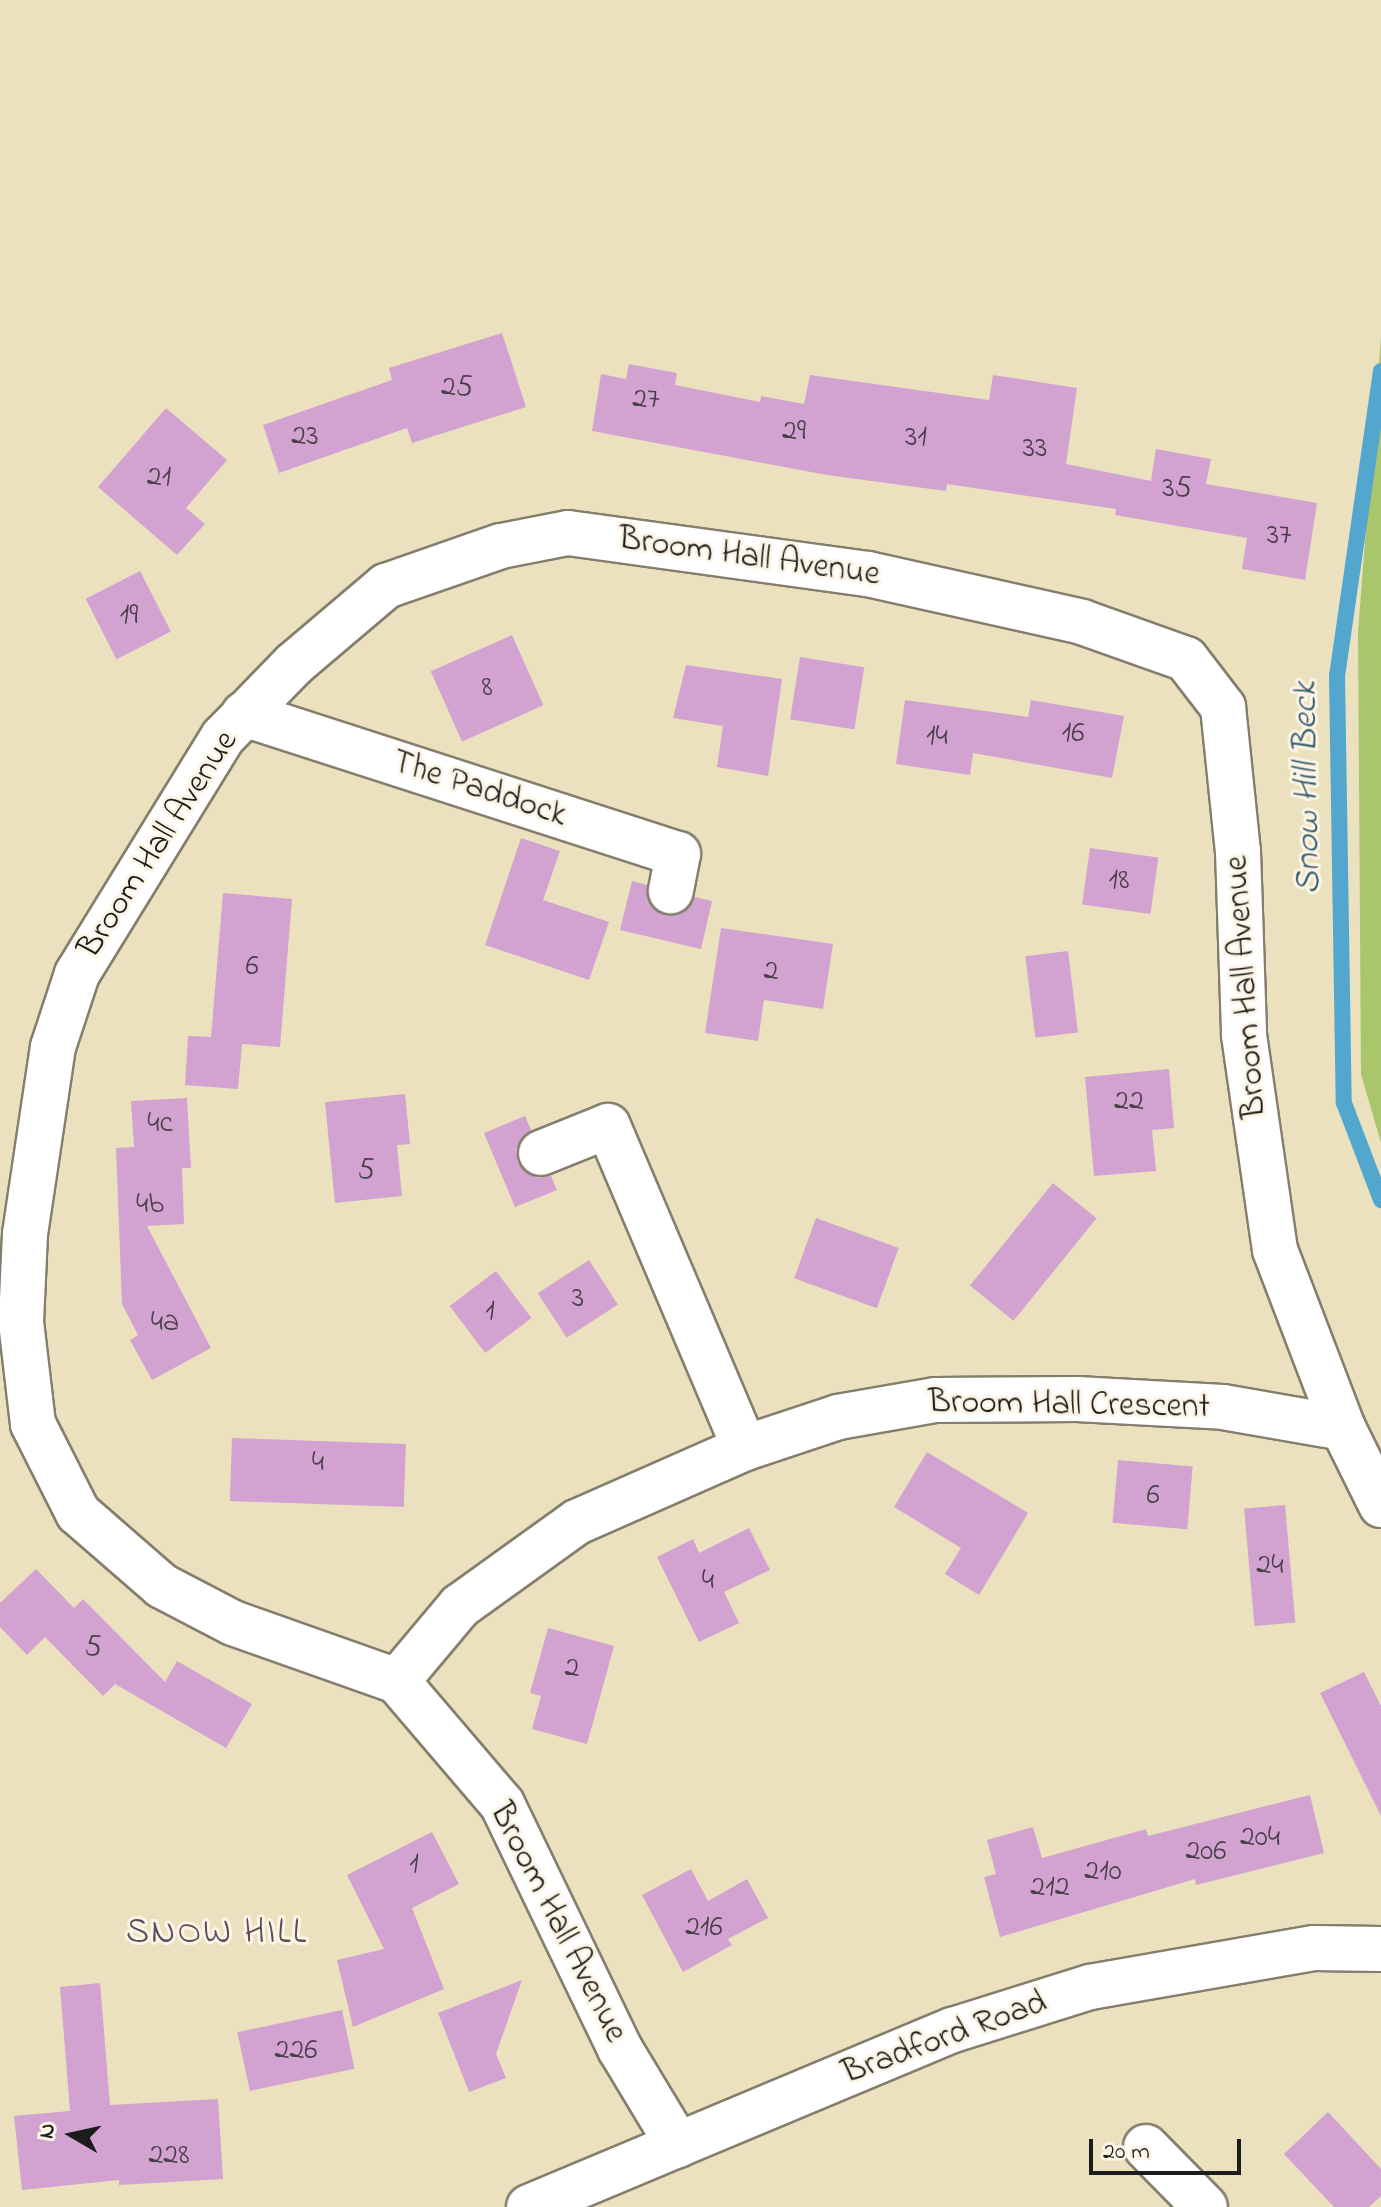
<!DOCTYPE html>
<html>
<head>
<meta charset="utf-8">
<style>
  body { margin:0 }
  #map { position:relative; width:1381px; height:2207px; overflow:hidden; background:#ebe1be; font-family:"Indie Flower",sans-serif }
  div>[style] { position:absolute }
  .green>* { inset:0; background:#a9c66c }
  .stream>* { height:16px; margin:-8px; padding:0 8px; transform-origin:8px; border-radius:8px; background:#53a6ce }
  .building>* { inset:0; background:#d2a2d0; transform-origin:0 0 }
  .roads { filter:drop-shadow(2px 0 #847e6d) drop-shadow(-2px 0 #847e6d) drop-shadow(0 2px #847e6d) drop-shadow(0 -2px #847e6d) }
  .minor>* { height:44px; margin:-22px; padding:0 22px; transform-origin:22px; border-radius:22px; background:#fff }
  span { translate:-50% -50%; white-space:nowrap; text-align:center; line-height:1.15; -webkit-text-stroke:6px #fcf5e5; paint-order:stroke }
  .number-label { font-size:30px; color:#4a3e49 }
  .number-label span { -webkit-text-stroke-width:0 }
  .street-label { font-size:34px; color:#1c1c1c }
  .water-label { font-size:36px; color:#355a6c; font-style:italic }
  .neighbourhood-label { font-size:36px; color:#5c4b5b; letter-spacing:2px }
  .north { position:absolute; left:32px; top:2095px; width:80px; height:80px; -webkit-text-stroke:6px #fcf5e5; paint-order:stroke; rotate:279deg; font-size:22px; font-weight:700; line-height:32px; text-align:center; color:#1c1c1c }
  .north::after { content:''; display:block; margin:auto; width:28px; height:36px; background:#1c1c1c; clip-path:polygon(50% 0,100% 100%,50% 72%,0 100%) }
  .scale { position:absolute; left:1089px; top:2139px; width:152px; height:36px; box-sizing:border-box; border:4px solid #1c1c1c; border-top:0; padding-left:10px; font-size:24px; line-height:28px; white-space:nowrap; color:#1c1c1c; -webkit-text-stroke:6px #fcf5e5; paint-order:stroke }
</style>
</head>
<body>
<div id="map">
  <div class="green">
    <div style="clip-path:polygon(1381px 337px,1381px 1143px,1361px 1074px,1358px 632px)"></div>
  </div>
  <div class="stream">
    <div style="left:1381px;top:371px;width:307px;rotate:98.2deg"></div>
    <div style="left:1337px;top:675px;width:428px;rotate:89.1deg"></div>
    <div style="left:1344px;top:1103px;width:104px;rotate:69.1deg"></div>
  </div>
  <div class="building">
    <div style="clip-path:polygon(502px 333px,526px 407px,412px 443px,407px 428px,279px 473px,263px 425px,392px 380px,389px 368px)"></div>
    <div style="clip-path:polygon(629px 364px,677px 373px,675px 385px,760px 402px,761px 396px,804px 404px,810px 375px,989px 400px,993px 375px,1077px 388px,1066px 464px,1151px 481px,1156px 449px,1211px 459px,1206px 484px,1317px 503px,1305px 580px,1242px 569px,1247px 538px,1115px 515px,1116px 509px,947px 484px,946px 491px,827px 475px,592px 431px,601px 374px,626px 379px)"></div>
    <div style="clip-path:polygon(166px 408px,227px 460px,186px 508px,205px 524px,177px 555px,98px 487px)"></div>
    <div style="left:140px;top:571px;width:68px;height:61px;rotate:63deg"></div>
    <div style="left:512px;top:635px;width:77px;height:89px;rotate:66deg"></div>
    <div style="left:800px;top:657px;width:65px;height:63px;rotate:9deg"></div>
    <div style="clip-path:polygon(686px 665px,782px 679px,768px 776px,717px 767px,723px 726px,673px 718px)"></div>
    <div style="clip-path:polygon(905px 700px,1028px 717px,1031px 700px,1124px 716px,1112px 778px,973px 753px,970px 775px,896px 764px)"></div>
    <div style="clip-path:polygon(521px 838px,560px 851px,543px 900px,609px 922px,589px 980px,485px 945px)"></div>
    <div style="left:1090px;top:848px;width:69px;height:57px;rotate:8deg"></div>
    <div style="clip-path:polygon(632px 881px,647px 885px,648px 900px,666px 915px,680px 914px,695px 897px,712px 901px,701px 949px,620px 930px)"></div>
    <div style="clip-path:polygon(223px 893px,292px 899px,280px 1047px,242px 1044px,238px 1089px,185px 1085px,188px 1036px,211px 1037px)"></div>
    <div style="clip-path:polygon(721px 928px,833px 944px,823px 1009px,764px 1000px,758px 1041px,705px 1033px)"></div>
    <div style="left:1068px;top:951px;width:82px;height:43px;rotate:83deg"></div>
    <div style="clip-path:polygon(1169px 1069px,1174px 1128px,1152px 1130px,1156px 1171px,1094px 1176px,1085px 1077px)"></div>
    <div style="clip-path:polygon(405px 1094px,410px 1144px,397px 1145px,402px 1196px,335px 1203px,325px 1102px)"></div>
    <div style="clip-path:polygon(187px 1098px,191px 1168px,182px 1168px,184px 1224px,147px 1226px,211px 1348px,152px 1380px,130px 1340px,138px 1335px,122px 1304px,116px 1148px,134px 1147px,131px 1101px)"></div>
    <div style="clip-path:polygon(525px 1116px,531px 1130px,516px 1149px,518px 1163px,537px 1178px,551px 1176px,557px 1190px,515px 1207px,484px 1133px)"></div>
    <div style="left:1053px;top:1183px;width:56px;height:132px;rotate:39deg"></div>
    <div style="left:816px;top:1218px;width:88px;height:64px;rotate:20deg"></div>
    <div style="left:589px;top:1260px;width:53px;height:61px;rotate:57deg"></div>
    <div style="left:496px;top:1271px;width:59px;height:58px;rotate:53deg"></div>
    <div style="left:232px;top:1438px;width:174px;height:63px;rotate:2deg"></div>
    <div style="clip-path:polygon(927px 1452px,1028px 1513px,979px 1595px,945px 1574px,961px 1548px,894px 1507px)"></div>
    <div style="left:1118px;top:1460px;width:75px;height:63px;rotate:5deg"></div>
    <div style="left:1285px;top:1505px;width:118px;height:41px;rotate:85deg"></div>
    <div style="clip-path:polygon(749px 1528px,770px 1570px,724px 1592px,739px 1623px,699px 1642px,657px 1557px,693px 1539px,699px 1553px)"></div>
    <div style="clip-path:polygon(36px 1569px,74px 1608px,83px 1599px,165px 1682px,177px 1661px,252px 1704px,226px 1748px,115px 1684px,103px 1696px,45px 1637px,27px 1655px,0 1627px,0 1603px)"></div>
    <div style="clip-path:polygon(548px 1628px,614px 1646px,587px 1744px,532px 1729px,541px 1696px,530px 1693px)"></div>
    <div style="clip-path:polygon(1364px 1672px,1381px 1706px,1381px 1816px,1320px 1693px)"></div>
    <div style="clip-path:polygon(1310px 1795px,1324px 1853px,1196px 1885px,1195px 1879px,1000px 1937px,984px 1877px,996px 1874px,987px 1840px,1033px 1827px,1042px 1858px,1146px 1829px,1148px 1836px)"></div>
    <div style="clip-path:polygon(432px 1832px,459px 1884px,412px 1908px,444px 1989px,353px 2027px,337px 1960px,384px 1949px,347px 1875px)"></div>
    <div style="clip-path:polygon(691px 1869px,708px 1901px,747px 1879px,768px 1918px,728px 1939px,732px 1945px,683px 1972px,642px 1895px)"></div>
    <div style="clip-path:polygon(522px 1980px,496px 2054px,506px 2078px,469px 2092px,438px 2013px)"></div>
    <div style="clip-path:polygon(100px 1983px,110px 2105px,218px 2099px,223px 2179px,119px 2185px,119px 2180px,22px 2190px,14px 2116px,70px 2111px,60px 1987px)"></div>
    <div style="left:342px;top:2010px;width:60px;height:107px;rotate:78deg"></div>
    <div style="clip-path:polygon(1328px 2112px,1381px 2169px,1381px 2196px,1369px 2207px,1334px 2207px,1284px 2154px)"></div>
  </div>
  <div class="roads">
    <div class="minor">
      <div style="left:244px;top:714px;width:456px;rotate:17.9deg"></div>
      <div style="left:678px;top:854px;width:38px;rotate:101deg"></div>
      <div style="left:541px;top:1153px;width:72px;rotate:-21.9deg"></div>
      <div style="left:608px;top:1126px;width:350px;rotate:67deg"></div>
      <div style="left:397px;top:1681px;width:98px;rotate:-50deg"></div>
      <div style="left:460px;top:1606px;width:144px;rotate:-35.7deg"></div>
      <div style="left:577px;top:1522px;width:184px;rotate:-23.8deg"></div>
      <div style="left:745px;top:1448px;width:98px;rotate:-18.4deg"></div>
      <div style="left:838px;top:1417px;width:98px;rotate:-9.9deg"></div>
      <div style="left:935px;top:1400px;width:142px;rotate:-0.4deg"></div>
      <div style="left:1077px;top:1399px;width:146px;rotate:3.1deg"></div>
      <div style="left:1223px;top:1407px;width:122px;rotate:9.9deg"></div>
      <div style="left:678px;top:2145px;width:112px;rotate:-121.1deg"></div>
      <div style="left:620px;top:2049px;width:272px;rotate:-115.7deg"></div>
      <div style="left:502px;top:1804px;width:162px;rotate:-130.5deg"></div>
      <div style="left:397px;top:1681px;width:174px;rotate:-160.5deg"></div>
      <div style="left:233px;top:1623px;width:80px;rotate:-152.5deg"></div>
      <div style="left:162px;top:1586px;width:111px;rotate:-139deg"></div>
      <div style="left:78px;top:1513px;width:100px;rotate:-116.8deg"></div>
      <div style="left:33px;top:1424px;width:103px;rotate:-96.7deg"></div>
      <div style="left:21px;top:1322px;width:88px;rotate:-87.4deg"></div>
      <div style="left:25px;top:1234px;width:189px;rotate:-81.5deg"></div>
      <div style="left:53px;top:1047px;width:77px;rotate:-71.8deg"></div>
      <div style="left:77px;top:974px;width:278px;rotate:-58.4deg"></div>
      <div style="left:223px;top:737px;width:102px;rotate:-45.8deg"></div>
      <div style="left:294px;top:664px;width:121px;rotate:-40.3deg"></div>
      <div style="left:386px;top:586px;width:122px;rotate:-19.2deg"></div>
      <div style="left:501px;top:546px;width:68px;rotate:-11deg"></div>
      <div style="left:568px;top:533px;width:303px;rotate:7.8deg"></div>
      <div style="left:868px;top:574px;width:219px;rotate:12.6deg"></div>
      <div style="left:1082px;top:622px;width:110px;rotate:19.6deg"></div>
      <div style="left:1186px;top:659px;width:61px;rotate:52.4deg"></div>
      <div style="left:1223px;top:707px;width:145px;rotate:84.1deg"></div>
      <div style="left:1238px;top:851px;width:184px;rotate:88.1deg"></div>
      <div style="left:1244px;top:1035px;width:217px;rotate:81.8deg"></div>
      <div style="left:1275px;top:1250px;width:191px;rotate:69.1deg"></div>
      <div style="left:1343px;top:1428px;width:86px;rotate:63.7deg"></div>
      <div style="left:1146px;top:2147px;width:84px;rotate:45.5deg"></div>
      <div style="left:529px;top:2207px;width:459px;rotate:-22.7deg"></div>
      <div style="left:953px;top:2030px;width:144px;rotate:-17.4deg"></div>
      <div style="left:1090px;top:1987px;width:227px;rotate:-9.9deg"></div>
      <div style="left:1314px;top:1948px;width:67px;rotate:0.9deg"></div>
    </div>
  </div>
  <div class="number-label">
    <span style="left:457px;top:388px">25</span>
    <span style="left:646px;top:400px">27</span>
    <span style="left:794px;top:432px">29</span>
    <span style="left:305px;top:437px">23</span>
    <span style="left:916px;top:438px">31</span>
    <span style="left:1035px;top:449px">33</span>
    <span style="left:159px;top:478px">21</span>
    <span style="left:1177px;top:489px">35</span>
    <span style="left:1279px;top:536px">37</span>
    <span style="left:129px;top:616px">19</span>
    <span style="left:487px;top:688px">8</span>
    <span style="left:1073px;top:734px">16</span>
    <span style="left:937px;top:737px">14</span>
    <span style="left:1119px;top:881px">18</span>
    <span style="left:252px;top:967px">6</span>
    <span style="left:771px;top:972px">2</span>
    <span style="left:1129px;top:1102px">22</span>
    <span style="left:160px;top:1124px">4c</span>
    <span style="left:366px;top:1171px">5</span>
    <span style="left:150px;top:1205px">4b</span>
    <span style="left:578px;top:1299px">3</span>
    <span style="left:490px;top:1312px">1</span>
    <span style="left:165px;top:1323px">4a</span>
    <span style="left:318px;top:1463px">4</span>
    <span style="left:1153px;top:1496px">6</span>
    <span style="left:1270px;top:1566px">24</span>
    <span style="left:708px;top:1581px">4</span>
    <span style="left:93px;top:1648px">5</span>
    <span style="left:572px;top:1669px">2</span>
    <span style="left:1260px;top:1838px">204</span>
    <span style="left:1206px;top:1852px">206</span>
    <span style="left:414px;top:1865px">1</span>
    <span style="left:1103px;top:1872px">210</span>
    <span style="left:1050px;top:1888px">212</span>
    <span style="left:704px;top:1928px">216</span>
    <span style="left:296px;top:2051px">226</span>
    <span style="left:169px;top:2156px">228</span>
  </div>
  <div class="street-label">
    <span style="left:749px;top:558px;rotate:8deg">Broom Hall Avenue</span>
    <span style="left:479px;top:790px;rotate:18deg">The Paddock</span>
    <span style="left:159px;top:845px;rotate:-57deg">Broom Hall Avenue</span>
    <span style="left:1247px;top:987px;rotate:-94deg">Broom Hall Avenue</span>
    <span style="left:1069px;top:1406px;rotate:1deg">Broom Hall Crescent</span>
    <span style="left:557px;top:1923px;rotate:63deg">Broom Hall Avenue</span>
    <span style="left:945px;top:2039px;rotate:-20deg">Bradford Road</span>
  </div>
  <div class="water-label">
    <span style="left:1308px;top:788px;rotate:-91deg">Snow Hill Beck</span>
  </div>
  <div class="neighbourhood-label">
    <span style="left:217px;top:1934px">SNOW HILL</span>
  </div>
  <div class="north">N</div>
  <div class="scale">20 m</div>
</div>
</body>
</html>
